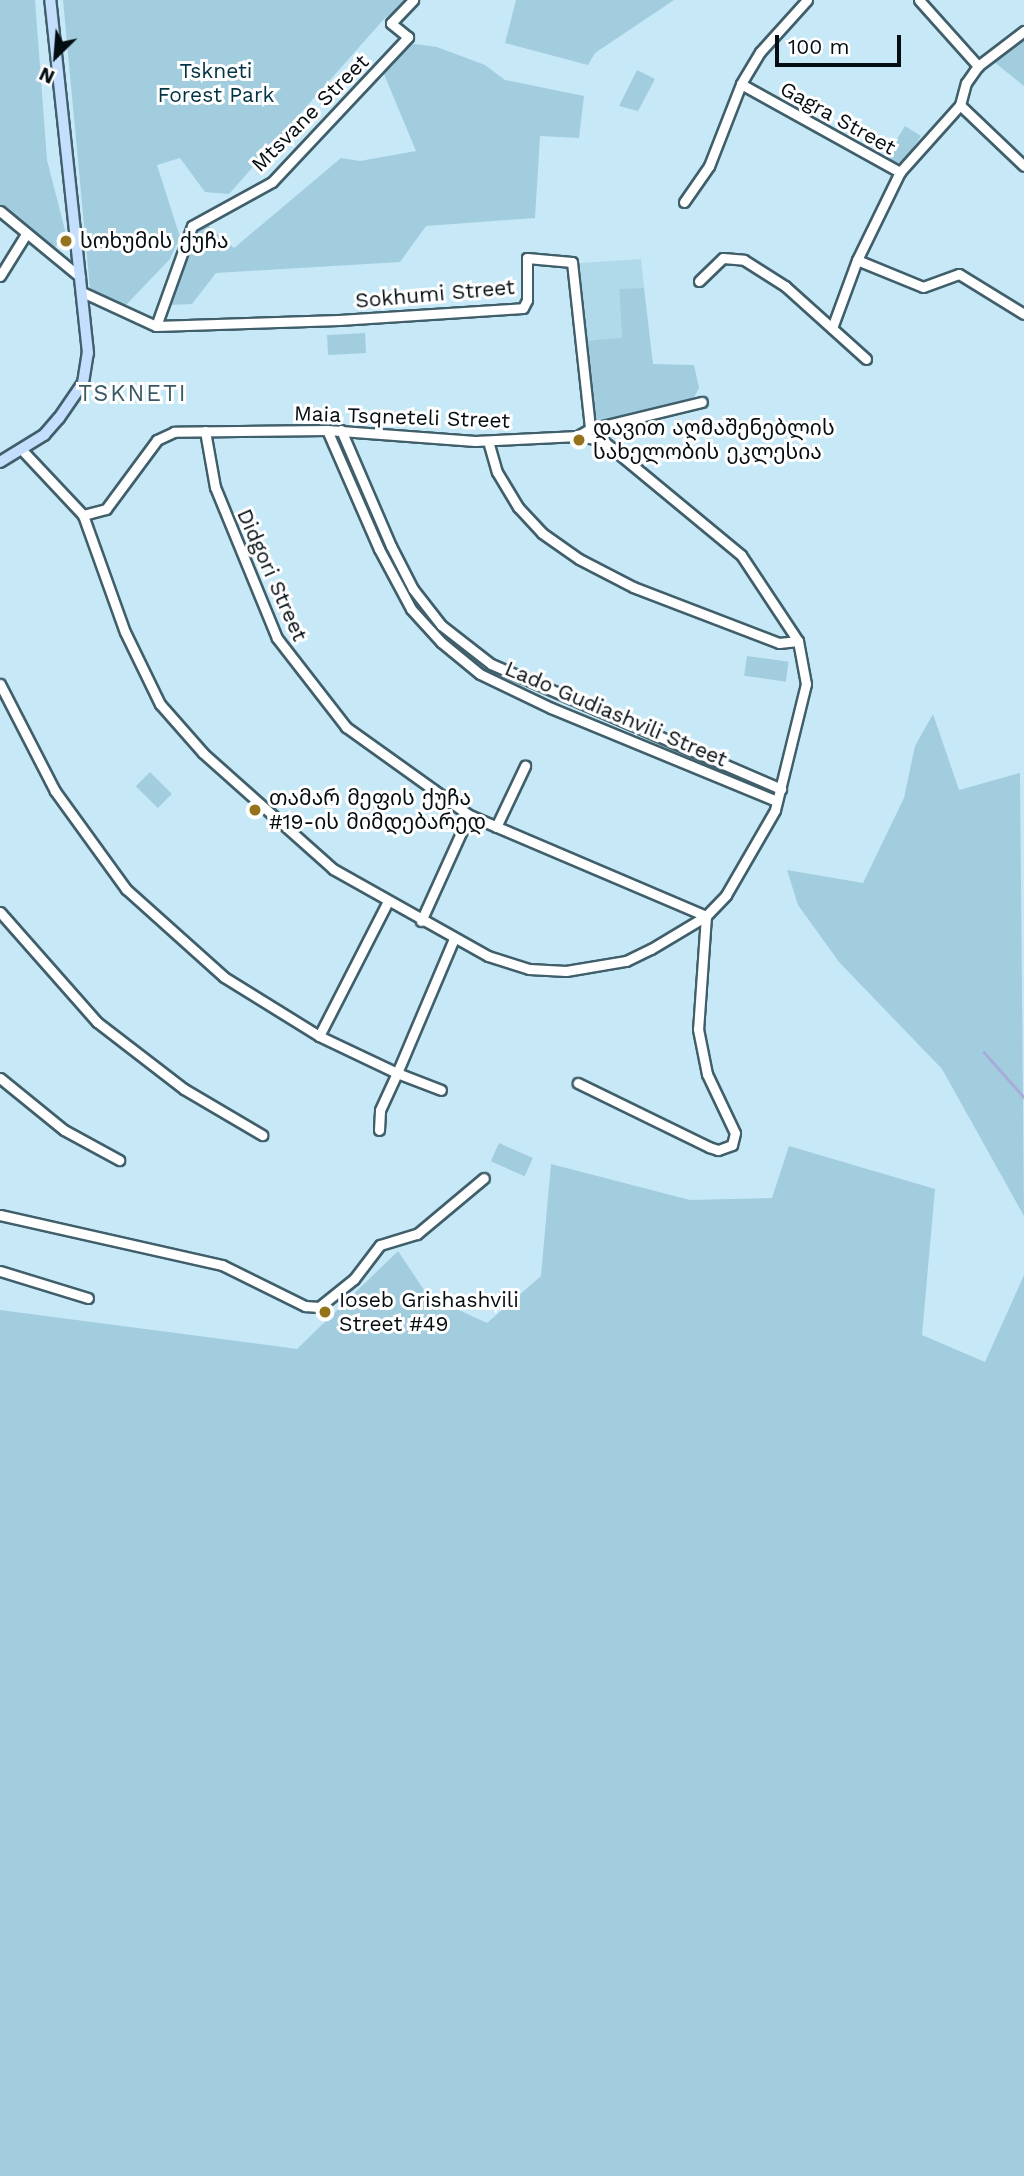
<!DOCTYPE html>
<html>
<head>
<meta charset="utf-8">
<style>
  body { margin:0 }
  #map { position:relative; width:1024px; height:2176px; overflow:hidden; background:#c6e8f7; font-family:"Work Sans","Noto Sans Georgian",sans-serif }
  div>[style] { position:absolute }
  .built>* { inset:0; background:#b0d9ea }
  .green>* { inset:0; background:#a2cddf; transform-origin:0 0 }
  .stream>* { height:2.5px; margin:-1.25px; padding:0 1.25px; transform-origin:1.25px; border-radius:1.25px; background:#a7acda }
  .roads { filter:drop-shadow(2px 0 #405f6b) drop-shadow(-2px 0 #405f6b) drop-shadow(0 2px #405f6b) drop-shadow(0 -2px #405f6b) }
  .minor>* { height:9px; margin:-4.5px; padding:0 4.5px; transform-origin:4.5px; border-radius:4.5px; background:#fff }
  .major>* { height:10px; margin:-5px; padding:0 5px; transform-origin:5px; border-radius:5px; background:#c4dffe }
  .dots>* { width:19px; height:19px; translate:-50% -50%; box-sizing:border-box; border:4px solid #fff; border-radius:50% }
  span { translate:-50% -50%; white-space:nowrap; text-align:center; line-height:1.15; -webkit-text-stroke:6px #fff; paint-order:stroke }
  .park-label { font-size:21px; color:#003343 }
  .street-label { font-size:21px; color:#030d12 }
  .poi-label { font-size:21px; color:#030d12 }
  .left { translate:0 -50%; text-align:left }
  .neighbourhood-label { font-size:23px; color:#3a5965; letter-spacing:2px }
  .north { position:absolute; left:21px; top:21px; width:70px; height:70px; -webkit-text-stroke:5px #fff; paint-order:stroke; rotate:205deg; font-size:19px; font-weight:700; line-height:28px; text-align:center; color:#030d12 }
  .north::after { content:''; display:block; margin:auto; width:24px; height:32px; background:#030d12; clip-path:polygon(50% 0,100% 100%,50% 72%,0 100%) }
  .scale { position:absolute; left:775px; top:35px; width:126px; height:32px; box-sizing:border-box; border:4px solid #030d12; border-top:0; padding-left:9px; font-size:21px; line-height:24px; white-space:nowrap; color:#030d12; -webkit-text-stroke:5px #fff; paint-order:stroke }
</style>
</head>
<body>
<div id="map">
  <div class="built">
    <div style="clip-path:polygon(641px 259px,644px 288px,619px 290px,622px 339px,585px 341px,580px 263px)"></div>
  </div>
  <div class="green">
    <div style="clip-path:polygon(0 0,35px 0,47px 160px,66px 234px,50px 253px,0 205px)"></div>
    <div style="clip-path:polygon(63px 0,408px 0,384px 19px,229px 194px,205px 192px,180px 158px,157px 165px,180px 237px,170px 259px,124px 307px,90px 289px)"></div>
    <div style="clip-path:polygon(516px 0,674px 0,595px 53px,588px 65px,505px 43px)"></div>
    <div style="clip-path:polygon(1024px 34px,1024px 86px,993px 61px)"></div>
    <div style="clip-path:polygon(407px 43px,437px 47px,485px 65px,505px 80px,584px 96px,579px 138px,540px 136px,535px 218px,426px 226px,400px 262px,216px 273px,192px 304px,169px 305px,192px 230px,203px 221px,234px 248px,341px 158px,360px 161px,416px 151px,384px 74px)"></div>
    <div style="clip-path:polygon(637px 70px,655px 79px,638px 111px,619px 106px)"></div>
    <div style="clip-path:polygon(905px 126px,921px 136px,904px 162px,895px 163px,886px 157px)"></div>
    <div style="clip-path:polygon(644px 288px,653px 364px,694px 365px,699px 388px,693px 399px,594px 422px,585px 341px,622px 338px,619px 289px)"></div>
    <div style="left:365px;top:333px;width:20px;height:38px;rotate:87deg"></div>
    <div style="left:747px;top:656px;width:42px;height:20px;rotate:8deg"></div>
    <div style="clip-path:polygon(933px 714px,959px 790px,1020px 773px,1024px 1216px,942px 1069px,839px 962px,798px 905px,787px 870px,863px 883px,904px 798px,915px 746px)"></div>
    <div style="left:150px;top:772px;width:31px;height:20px;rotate:45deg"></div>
    <div style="left:499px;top:1143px;width:37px;height:20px;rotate:24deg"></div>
    <div style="clip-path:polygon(789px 1146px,935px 1189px,922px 1335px,985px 1362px,1024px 1275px,1024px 2176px,0 2176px,0 1310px,297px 1349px,398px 1251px,428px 1296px,487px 1323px,541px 1276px,551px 1164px,690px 1200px,772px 1198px)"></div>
  </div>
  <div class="stream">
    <div style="left:984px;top:1052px;width:60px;rotate:48.4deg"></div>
  </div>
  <div class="roads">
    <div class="minor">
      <div style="left:807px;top:0;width:70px;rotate:132.1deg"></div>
      <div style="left:760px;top:52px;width:37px;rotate:121deg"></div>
      <div style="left:741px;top:84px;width:182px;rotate:29deg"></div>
      <div style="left:919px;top:0;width:89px;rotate:48.2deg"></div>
      <div style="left:960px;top:105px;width:23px;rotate:-75deg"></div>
      <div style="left:966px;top:83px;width:21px;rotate:-55deg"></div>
      <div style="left:978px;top:66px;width:58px;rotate:-37.3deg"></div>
      <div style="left:960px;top:105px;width:88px;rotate:43.6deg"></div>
      <div style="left:684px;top:202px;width:44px;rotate:-55.2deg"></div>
      <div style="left:709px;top:166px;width:88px;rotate:-68.7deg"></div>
      <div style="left:0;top:211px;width:104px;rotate:39.5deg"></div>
      <div style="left:857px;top:260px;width:71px;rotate:22.2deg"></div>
      <div style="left:923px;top:287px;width:38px;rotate:-20deg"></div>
      <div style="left:959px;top:274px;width:76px;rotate:31.6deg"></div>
      <div style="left:0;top:276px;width:49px;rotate:-58.2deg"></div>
      <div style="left:699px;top:281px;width:33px;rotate:-44deg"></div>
      <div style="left:723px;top:258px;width:21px;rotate:5deg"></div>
      <div style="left:744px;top:260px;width:49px;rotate:32.4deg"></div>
      <div style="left:785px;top:286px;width:109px;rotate:42deg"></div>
      <div style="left:82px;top:292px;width:81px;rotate:24.7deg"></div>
      <div style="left:156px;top:326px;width:183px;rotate:-1.9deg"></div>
      <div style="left:339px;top:320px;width:184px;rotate:-3.7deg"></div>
      <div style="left:523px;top:308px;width:9px;rotate:-63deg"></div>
      <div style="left:527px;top:300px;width:42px;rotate:-90deg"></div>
      <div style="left:527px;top:258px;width:45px;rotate:5.1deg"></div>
      <div style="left:572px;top:262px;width:168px;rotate:83.8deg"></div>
      <div style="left:590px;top:429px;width:14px;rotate:150deg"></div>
      <div style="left:156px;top:326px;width:106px;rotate:-70.2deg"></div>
      <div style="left:192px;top:226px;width:91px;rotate:-28.8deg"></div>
      <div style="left:272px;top:182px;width:199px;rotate:-46.8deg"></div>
      <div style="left:408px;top:37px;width:22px;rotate:-141deg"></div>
      <div style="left:391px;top:23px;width:32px;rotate:-46deg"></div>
      <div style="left:832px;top:328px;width:72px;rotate:-69.8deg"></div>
      <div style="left:857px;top:260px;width:98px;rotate:-64deg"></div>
      <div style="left:900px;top:172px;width:90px;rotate:-48.2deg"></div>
      <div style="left:590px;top:429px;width:115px;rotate:-13.6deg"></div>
      <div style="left:327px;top:430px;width:130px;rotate:66.4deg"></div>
      <div style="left:379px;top:549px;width:68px;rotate:61.9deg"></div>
      <div style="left:411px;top:609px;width:45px;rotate:47.7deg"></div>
      <div style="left:441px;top:642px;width:50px;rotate:39.4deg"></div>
      <div style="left:480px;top:674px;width:79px;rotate:25.6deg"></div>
      <div style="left:551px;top:708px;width:244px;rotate:22.4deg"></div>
      <div style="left:341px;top:430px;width:126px;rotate:66.7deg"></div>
      <div style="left:391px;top:546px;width:48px;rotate:62.9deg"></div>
      <div style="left:413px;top:589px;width:46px;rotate:52.1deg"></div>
      <div style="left:441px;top:625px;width:63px;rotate:38deg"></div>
      <div style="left:491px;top:664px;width:316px;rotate:23.3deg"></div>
      <div style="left:205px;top:431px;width:57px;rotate:79.9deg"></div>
      <div style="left:215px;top:487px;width:163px;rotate:67.7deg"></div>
      <div style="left:277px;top:638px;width:113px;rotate:52.2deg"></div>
      <div style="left:346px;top:727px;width:151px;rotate:35.6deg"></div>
      <div style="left:469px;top:815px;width:258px;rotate:23.1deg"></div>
      <div style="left:706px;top:916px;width:113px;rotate:94deg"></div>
      <div style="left:698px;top:1029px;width:46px;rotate:78.7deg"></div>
      <div style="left:707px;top:1074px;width:65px;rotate:64.6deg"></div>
      <div style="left:735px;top:1133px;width:12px;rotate:104deg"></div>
      <div style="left:732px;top:1145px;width:15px;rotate:160deg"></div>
      <div style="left:718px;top:1150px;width:9px;rotate:-162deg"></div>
      <div style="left:709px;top:1147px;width:146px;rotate:-154deg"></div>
      <div style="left:488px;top:441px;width:32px;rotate:74deg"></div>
      <div style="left:497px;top:472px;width:41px;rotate:59deg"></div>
      <div style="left:518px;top:507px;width:35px;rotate:47deg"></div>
      <div style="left:542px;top:533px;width:45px;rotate:35.1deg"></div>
      <div style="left:579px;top:559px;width:61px;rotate:27.4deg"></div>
      <div style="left:633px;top:587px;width:156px;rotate:21deg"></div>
      <div style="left:779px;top:643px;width:19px;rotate:-6deg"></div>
      <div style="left:22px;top:450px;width:89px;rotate:46.8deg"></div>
      <div style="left:83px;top:515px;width:124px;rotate:70.3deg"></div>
      <div style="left:125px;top:632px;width:80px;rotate:64.1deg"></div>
      <div style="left:160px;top:704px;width:65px;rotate:48.7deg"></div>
      <div style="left:203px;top:753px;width:174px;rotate:41.7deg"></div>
      <div style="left:333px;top:869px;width:178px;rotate:29.3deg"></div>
      <div style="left:488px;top:956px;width:43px;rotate:17.6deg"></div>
      <div style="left:529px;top:969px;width:37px;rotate:3deg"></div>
      <div style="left:566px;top:971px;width:61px;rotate:-9.5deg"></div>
      <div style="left:626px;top:961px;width:28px;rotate:-26deg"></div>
      <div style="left:651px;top:949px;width:64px;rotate:-31deg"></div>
      <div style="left:706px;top:916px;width:29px;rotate:-46deg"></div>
      <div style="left:726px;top:895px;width:98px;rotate:-60deg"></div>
      <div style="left:775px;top:810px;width:130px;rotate:-76.2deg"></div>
      <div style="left:806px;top:684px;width:44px;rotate:-100.5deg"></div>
      <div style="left:798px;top:641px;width:103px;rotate:-123.5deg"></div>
      <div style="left:741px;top:555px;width:180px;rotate:-140.4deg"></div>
      <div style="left:602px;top:440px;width:24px;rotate:-171deg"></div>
      <div style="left:578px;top:436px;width:103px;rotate:177.2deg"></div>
      <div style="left:475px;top:441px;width:148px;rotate:-175.7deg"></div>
      <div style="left:327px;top:430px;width:153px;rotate:179.3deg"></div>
      <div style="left:174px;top:432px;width:19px;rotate:155deg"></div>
      <div style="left:157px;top:440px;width:86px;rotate:126.5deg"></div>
      <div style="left:106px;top:509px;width:24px;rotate:165deg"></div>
      <div style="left:0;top:684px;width:120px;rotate:62.8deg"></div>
      <div style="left:55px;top:791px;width:121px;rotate:54.1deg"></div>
      <div style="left:126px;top:889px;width:132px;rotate:41.9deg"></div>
      <div style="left:224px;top:977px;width:112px;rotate:31.8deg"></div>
      <div style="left:319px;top:1036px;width:86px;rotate:25.4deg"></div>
      <div style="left:397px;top:1073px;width:146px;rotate:-67deg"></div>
      <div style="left:496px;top:827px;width:68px;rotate:-64.6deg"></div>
      <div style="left:0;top:912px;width:147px;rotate:48.6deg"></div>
      <div style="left:97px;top:1022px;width:110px;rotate:37.6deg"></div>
      <div style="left:184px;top:1089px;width:91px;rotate:30.5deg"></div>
      <div style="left:421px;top:921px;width:116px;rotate:-65.6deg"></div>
      <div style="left:319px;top:1036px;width:149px;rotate:-62.9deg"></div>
      <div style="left:0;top:1078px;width:82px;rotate:39.1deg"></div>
      <div style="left:64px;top:1130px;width:63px;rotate:28.6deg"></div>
      <div style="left:379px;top:1130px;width:20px;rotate:-87deg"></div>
      <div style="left:380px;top:1110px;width:41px;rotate:-65.3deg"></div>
      <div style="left:397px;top:1073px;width:47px;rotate:21.1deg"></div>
      <div style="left:0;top:1215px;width:228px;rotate:12.7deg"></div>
      <div style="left:222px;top:1265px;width:93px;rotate:26.3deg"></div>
      <div style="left:305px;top:1306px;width:14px;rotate:4deg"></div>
      <div style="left:319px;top:1307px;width:45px;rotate:-38.7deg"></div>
      <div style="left:354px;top:1279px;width:43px;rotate:-52.6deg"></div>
      <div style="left:380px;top:1245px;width:39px;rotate:-17deg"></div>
      <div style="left:417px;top:1234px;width:87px;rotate:-39.9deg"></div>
      <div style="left:0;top:1271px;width:92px;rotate:17.1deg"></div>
    </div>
    <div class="major">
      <div style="left:0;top:462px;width:52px;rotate:-31.5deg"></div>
      <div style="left:44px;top:435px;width:23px;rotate:-49deg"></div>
      <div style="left:59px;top:418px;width:42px;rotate:-55.6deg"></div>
      <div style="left:83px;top:383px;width:30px;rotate:-81deg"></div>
      <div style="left:88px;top:353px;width:355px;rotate:-96.1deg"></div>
    </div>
  </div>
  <div class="dots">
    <div style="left:66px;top:241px;background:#95731b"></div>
    <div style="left:579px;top:440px;background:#95731b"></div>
    <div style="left:255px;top:810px;background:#95731b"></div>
    <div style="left:325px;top:1312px;background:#95731b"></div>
  </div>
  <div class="park-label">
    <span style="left:216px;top:83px">Tskneti<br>Forest Park</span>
  </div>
  <div class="street-label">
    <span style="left:310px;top:113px;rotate:-45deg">Mtsvane Street</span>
    <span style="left:838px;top:118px;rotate:29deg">Gagra Street</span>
    <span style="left:435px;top:294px;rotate:-5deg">Sokhumi Street</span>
    <span style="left:402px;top:417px;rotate:2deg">Maia Tsqneteli Street</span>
    <span style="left:272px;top:575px;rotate:66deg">Didgori Street</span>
    <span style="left:616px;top:714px;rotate:23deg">Lado Gudiashvili Street</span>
  </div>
  <div class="poi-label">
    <span class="left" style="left:80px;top:241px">სოხუმის ქუჩა</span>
    <span class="left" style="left:593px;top:440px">დავით აღმაშენებლის<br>სახელობის ეკლესია</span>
    <span class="left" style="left:269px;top:810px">თამარ მეფის ქუჩა<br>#19-ის მიმდებარედ</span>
    <span class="left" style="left:339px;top:1312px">Ioseb Grishashvili<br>Street #49</span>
  </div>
  <div class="neighbourhood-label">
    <span style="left:133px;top:394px">TSKNETI</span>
  </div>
  <div class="north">N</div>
  <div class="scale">100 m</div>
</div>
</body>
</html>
